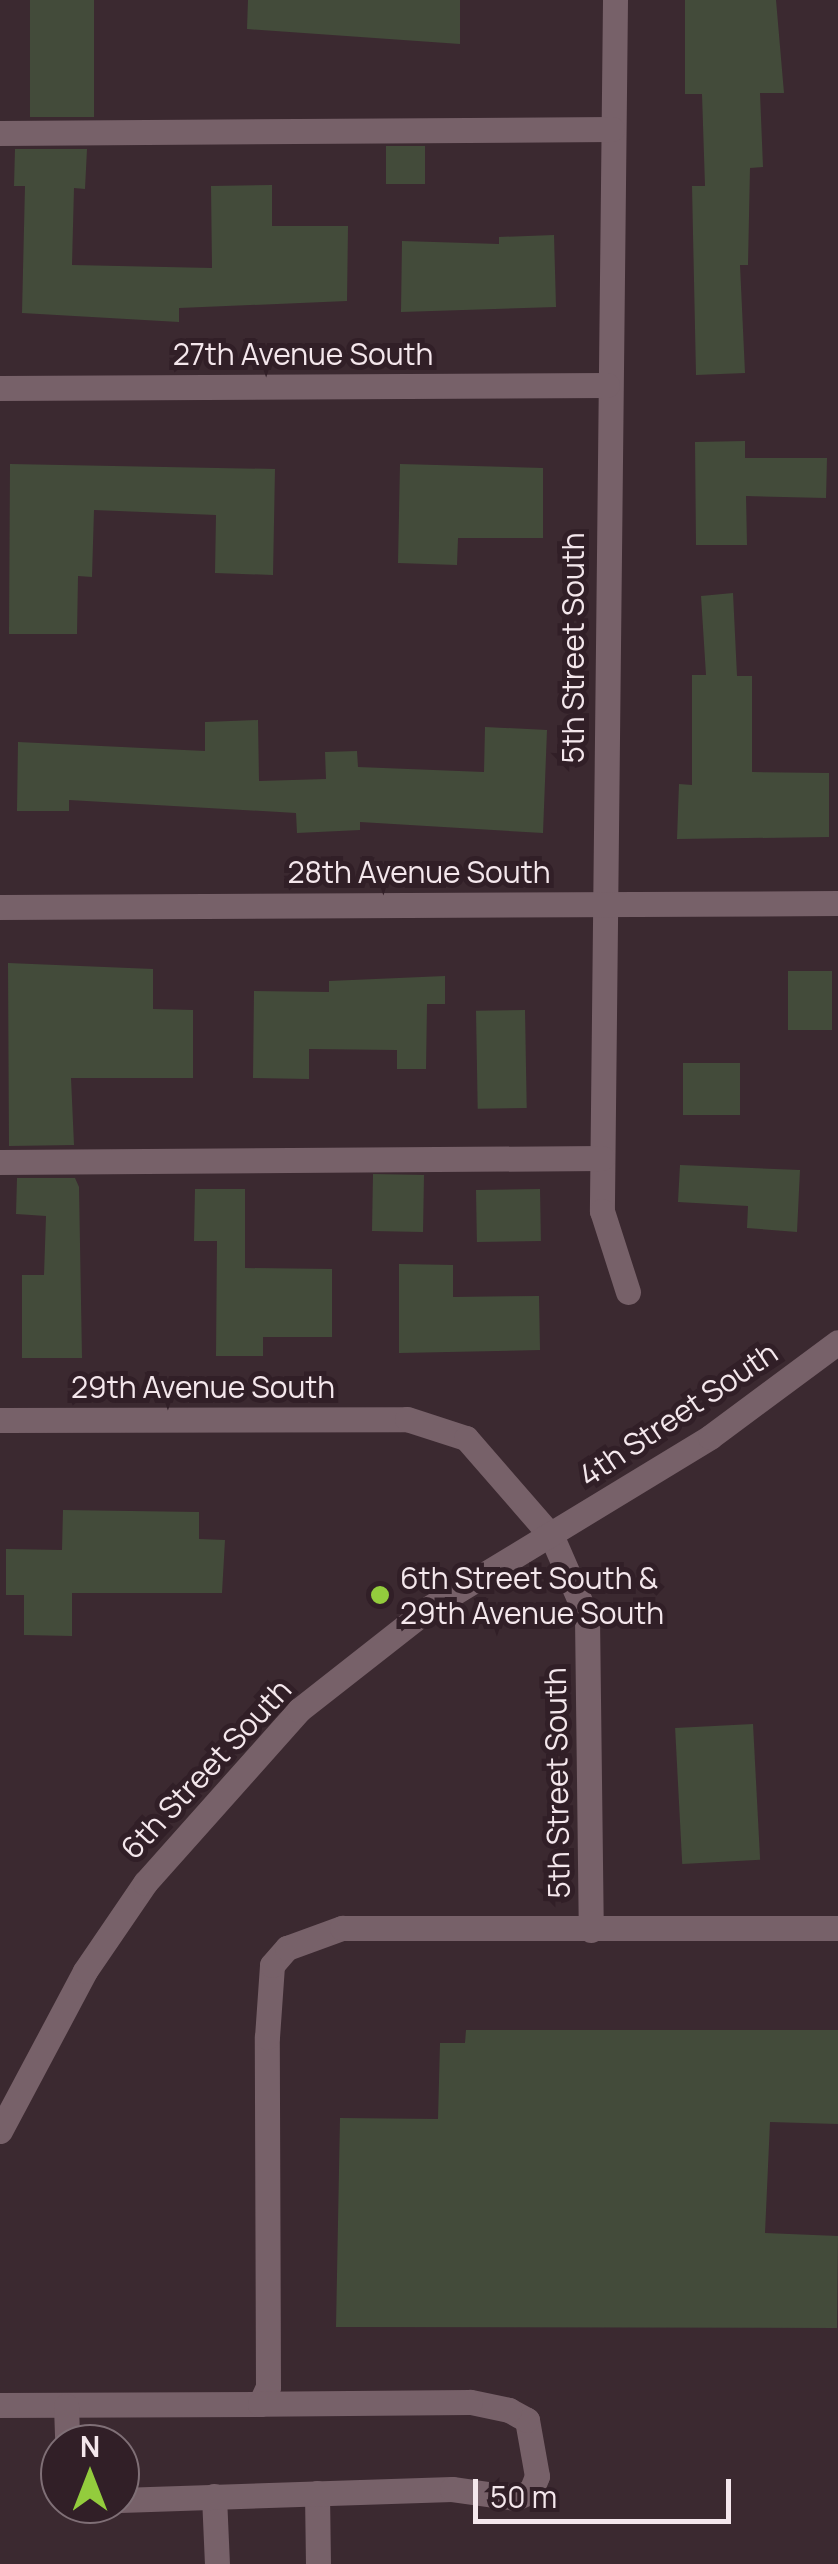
<!DOCTYPE html>
<html>
<head>
<meta charset="utf-8">
<style>
  body { margin:0 }
  #map { position:relative; width:838px; height:2564px; overflow:hidden; background:#3b2930; font-family:Manrope,sans-serif }
  div>[style] { position:absolute }
  .building>* { inset:0; background:#434b3a; transform-origin:0 0 }
  .minor>* { height:25px; margin:-12.5px; padding:0 12.5px; transform-origin:12.5px; border-radius:12.5px; background:#776169 }
  .dots>* { width:28px; height:28px; translate:-50% -50%; box-sizing:border-box; border:5px solid #311f27; border-radius:50% }
  span { translate:-50% -50%; white-space:nowrap; text-align:center; line-height:1.15; -webkit-text-stroke:10px #311f27; paint-order:stroke }
  .street-label { font-size:30px; color:#f4e7ec }
  .poi-label { font-size:30px; color:#f4e7ec }
  .left { translate:0 -50%; text-align:left }
  .north { position:absolute; left:40px; top:2424px; width:100px; height:100px; box-sizing:border-box; background:#311f27; border:2px solid #7f6f76; border-radius:50%; rotate:0deg; font-size:28px; font-weight:700; line-height:40px; text-align:center; color:#f4e7ec }
  .north::after { content:''; display:block; margin:auto; width:35px; height:45px; background:#93cc3d; clip-path:polygon(50% 0,100% 100%,50% 72%,0 100%) }
  .scale { position:absolute; left:473px; top:2479px; width:258px; height:45px; box-sizing:border-box; border:5px solid #f4e7ec; border-top:0; padding-left:12px; font-size:30px; line-height:35px; white-space:nowrap; color:#f4e7ec; -webkit-text-stroke:8px #311f27; paint-order:stroke }
</style>
</head>
<body>
<div id="map">
  <div class="building">
    <div style="left:30px;top:0;width:64px;height:117px"></div>
    <div style="clip-path:polygon(248px 0,460px 0,460px 44px,247px 29px)"></div>
    <div style="clip-path:polygon(685px 0,776px 0,784px 93px,760px 93px,763px 167px,750px 168px,748px 265px,740px 265px,745px 373px,696px 375px,692px 186px,705px 186px,702px 94px,685px 94px)"></div>
    <div style="left:425px;top:146px;width:38px;height:39px;rotate:90deg"></div>
    <div style="clip-path:polygon(15px 149px,87px 149px,85px 189px,74px 188px,72px 265px,212px 268px,211px 186px,272px 185px,272px 226px,348px 226px,347px 301px,179px 308px,179px 322px,22px 313px,25px 186px,14px 186px)"></div>
    <div style="clip-path:polygon(554px 235px,556px 307px,401px 312px,402px 241px,499px 244px,499px 237px)"></div>
    <div style="clip-path:polygon(745px 441px,745px 458px,827px 458px,826px 498px,746px 496px,747px 545px,696px 545px,695px 442px)"></div>
    <div style="clip-path:polygon(10px 464px,275px 469px,273px 575px,215px 573px,216px 515px,94px 510px,92px 577px,78px 576px,77px 634px,9px 634px)"></div>
    <div style="clip-path:polygon(400px 464px,543px 468px,543px 538px,458px 538px,457px 565px,398px 563px)"></div>
    <div style="clip-path:polygon(733px 593px,737px 676px,752px 676px,752px 772px,829px 773px,829px 837px,677px 839px,679px 784px,692px 785px,692px 675px,706px 675px,701px 596px)"></div>
    <div style="clip-path:polygon(258px 720px,259px 781px,326px 779px,325px 752px,357px 751px,358px 767px,484px 772px,485px 727px,547px 730px,543px 833px,360px 822px,360px 830px,297px 833px,296px 813px,69px 800px,69px 811px,17px 811px,18px 742px,205px 751px,205px 722px)"></div>
    <div style="clip-path:polygon(8px 963px,153px 969px,153px 1009px,193px 1010px,193px 1078px,71px 1078px,74px 1145px,9px 1146px)"></div>
    <div style="left:788px;top:971px;width:44px;height:59px"></div>
    <div style="clip-path:polygon(445px 976px,445px 1004px,427px 1004px,426px 1069px,397px 1069px,397px 1050px,309px 1049px,309px 1079px,253px 1078px,254px 991px,329px 992px,329px 981px)"></div>
    <div style="left:525px;top:1010px;width:98px;height:49px;rotate:89deg"></div>
    <div style="left:740px;top:1063px;width:52px;height:57px;rotate:90deg"></div>
    <div style="clip-path:polygon(680px 1165px,800px 1170px,797px 1232px,747px 1228px,748px 1206px,678px 1202px)"></div>
    <div style="left:424px;top:1175px;width:57px;height:51px;rotate:91deg"></div>
    <div style="clip-path:polygon(17px 1178px,75px 1178px,79px 1187px,82px 1358px,22px 1358px,22px 1275px,44px 1275px,46px 1216px,16px 1214px)"></div>
    <div style="clip-path:polygon(195px 1189px,245px 1189px,245px 1268px,332px 1269px,332px 1337px,263px 1337px,263px 1356px,216px 1356px,217px 1241px,194px 1241px)"></div>
    <div style="left:540px;top:1189px;width:52px;height:64px;rotate:89deg"></div>
    <div style="clip-path:polygon(399px 1264px,453px 1265px,453px 1297px,539px 1296px,540px 1350px,399px 1353px)"></div>
    <div style="clip-path:polygon(63px 1510px,199px 1512px,199px 1539px,225px 1540px,222px 1593px,72px 1593px,72px 1636px,24px 1635px,24px 1595px,6px 1595px,6px 1549px,62px 1550px)"></div>
    <div style="left:753px;top:1724px;width:136px;height:78px;rotate:87deg"></div>
    <div style="clip-path:polygon(466px 2030px,838px 2030px,838px 2124px,770px 2122px,765px 2233px,838px 2236px,837px 2328px,336px 2327px,340px 2118px,438px 2119px,440px 2043px,465px 2043px)"></div>
  </div>
  <div class="minor">
    <div style="left:615px;top:0;width:1211px;rotate:90.62deg"></div>
    <div style="left:602px;top:1211px;width:85px;rotate:72.2deg"></div>
    <div style="left:0;top:133px;width:612px;rotate:-0.37deg"></div>
    <div style="left:0;top:388px;width:607px;rotate:-0.28deg"></div>
    <div style="left:0;top:907px;width:838px;rotate:-0.27deg"></div>
    <div style="left:0;top:1162px;width:602px;rotate:-0.38deg"></div>
    <div style="left:0;top:1420px;width:407px;rotate:-0.1deg"></div>
    <div style="left:407px;top:1419px;width:62px;rotate:17.9deg"></div>
    <div style="left:466px;top:1438px;width:131px;rotate:49deg"></div>
    <div style="left:552px;top:1537px;width:87px;rotate:66.4deg"></div>
    <div style="left:587px;top:1617px;width:313px;rotate:89.3deg"></div>
    <div style="left:0;top:2131px;width:181px;rotate:-62deg"></div>
    <div style="left:85px;top:1971px;width:107px;rotate:-55.7deg"></div>
    <div style="left:145px;top:1883px;width:232px;rotate:-48.3deg"></div>
    <div style="left:299px;top:1710px;width:165px;rotate:-38.1deg"></div>
    <div style="left:429px;top:1608px;width:329px;rotate:-31.3deg"></div>
    <div style="left:710px;top:1437px;width:159px;rotate:-36.6deg"></div>
    <div style="left:0;top:2405px;width:260px;rotate:-0.2deg"></div>
    <div style="left:260px;top:2404px;width:19px;rotate:-65deg"></div>
    <div style="left:268px;top:2387px;width:350px;rotate:-90.2deg"></div>
    <div style="left:267px;top:2037px;width:72px;rotate:-86deg"></div>
    <div style="left:272px;top:1965px;width:23px;rotate:-49deg"></div>
    <div style="left:287px;top:1948px;width:59px;rotate:-20deg"></div>
    <div style="left:342px;top:1928px;width:496px"></div>
    <div style="left:66px;top:2406px;width:38px;rotate:88deg"></div>
    <div style="left:317px;top:2493px;width:71px;rotate:89.2deg"></div>
    <div style="left:214px;top:2496px;width:68px;rotate:87.5deg"></div>
    <div style="left:120px;top:2500px;width:332px;rotate:-1.9deg"></div>
    <div style="left:452px;top:2489px;width:65px;rotate:8deg"></div>
    <div style="left:516px;top:2498px;width:17px;rotate:-25deg"></div>
    <div style="left:531px;top:2491px;width:16px;rotate:-68deg"></div>
    <div style="left:537px;top:2476px;width:57px;rotate:-100.1deg"></div>
    <div style="left:527px;top:2420px;width:21px;rotate:-151deg"></div>
    <div style="left:509px;top:2410px;width:40px;rotate:-168deg"></div>
    <div style="left:470px;top:2402px;width:210px;rotate:179.5deg"></div>
  </div>
  <div class="dots">
    <div style="left:380px;top:1595px;background:#93cc3d"></div>
  </div>
  <div class="street-label">
    <span style="left:303px;top:354px">27th Avenue South</span>
    <span style="left:573px;top:648px;rotate:-90deg">5th Street South</span>
    <span style="left:419px;top:872px">28th Avenue South</span>
    <span style="left:203px;top:1387px">29th Avenue South</span>
    <span style="left:678px;top:1414px;rotate:-34deg">4th Street South</span>
    <span style="left:206px;top:1769px;rotate:-47deg">6th Street South</span>
    <span style="left:557px;top:1783px;rotate:-91deg">5th Street South</span>
  </div>
  <div class="poi-label">
    <span class="left" style="left:400px;top:1595px">6th Street South &amp;<br>29th Avenue South</span>
  </div>
  <div class="north">N</div>
  <div class="scale">50 m</div>
</div>
</body>
</html>
